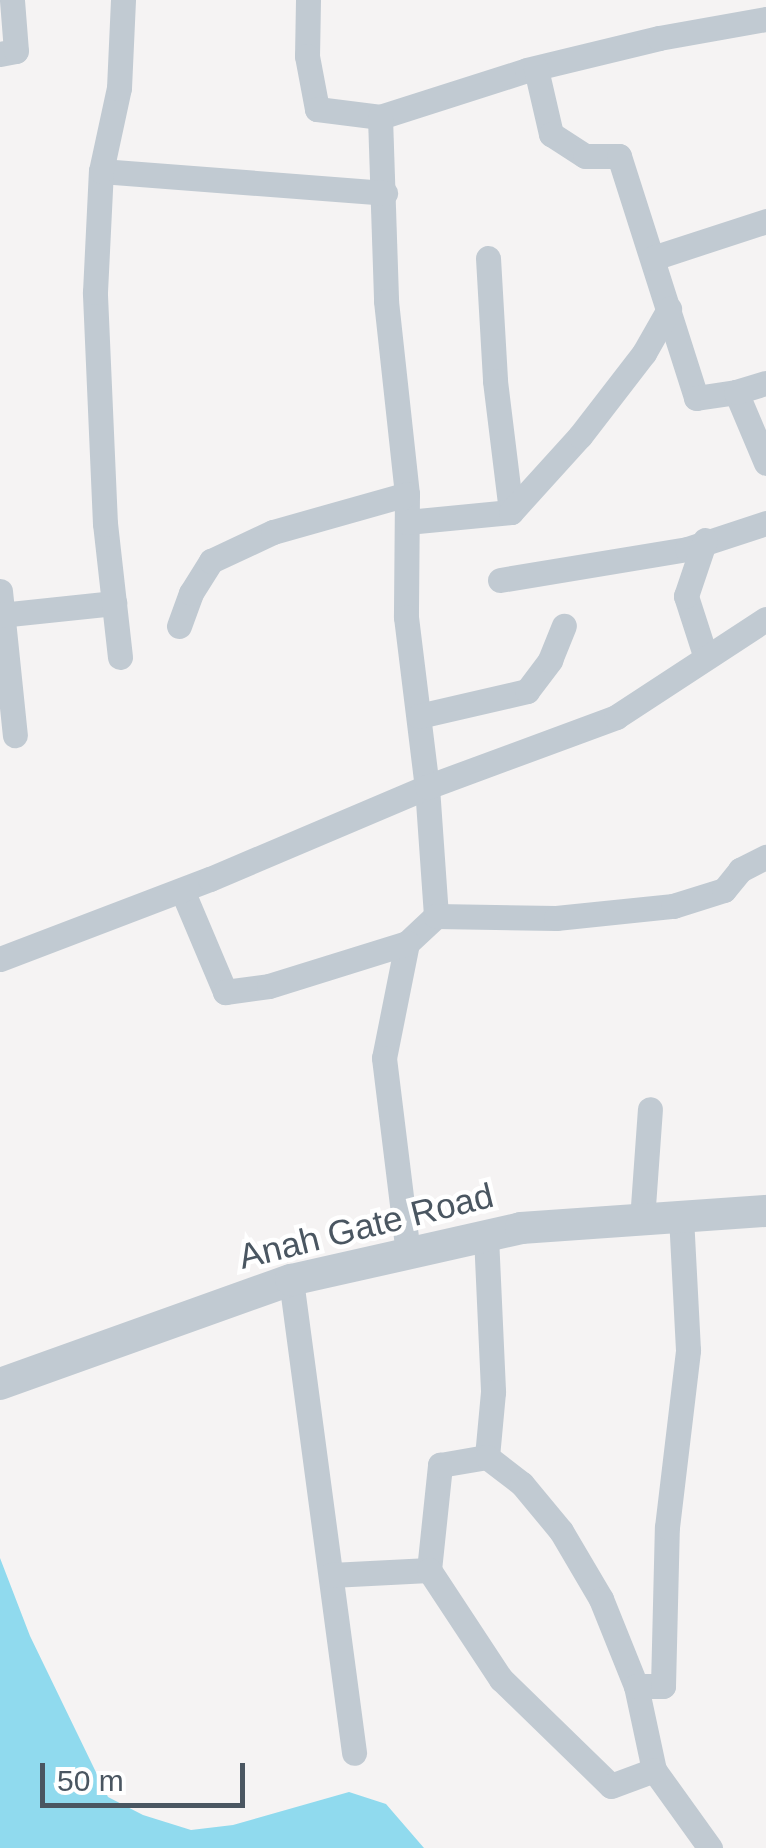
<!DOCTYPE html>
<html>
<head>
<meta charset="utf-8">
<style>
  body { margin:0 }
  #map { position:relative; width:766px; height:1848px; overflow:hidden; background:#f5f3f3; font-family:Arial,sans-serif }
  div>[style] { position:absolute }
  .water>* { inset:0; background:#90daee }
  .minor>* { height:25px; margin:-12.5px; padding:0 12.5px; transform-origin:12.5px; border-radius:12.5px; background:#c1cad2 }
  .tertiary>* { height:32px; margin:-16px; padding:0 16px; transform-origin:16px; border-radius:16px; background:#c1cad2 }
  span { translate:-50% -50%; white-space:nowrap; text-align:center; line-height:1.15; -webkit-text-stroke:9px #fff; paint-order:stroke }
  .street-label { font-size:35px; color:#4a5661 }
  .scale { position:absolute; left:40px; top:1763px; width:205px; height:45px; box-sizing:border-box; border:5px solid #4a5661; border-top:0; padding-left:12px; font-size:30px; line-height:35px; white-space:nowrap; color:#4a5661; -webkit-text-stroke:8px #fff; paint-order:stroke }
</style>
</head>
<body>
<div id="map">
  <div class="water">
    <div style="clip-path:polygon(0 1558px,30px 1636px,108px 1797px,143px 1815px,191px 1830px,233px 1825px,349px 1792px,386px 1804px,424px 1848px,0 1848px)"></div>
  </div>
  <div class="minor">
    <div style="left:308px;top:0;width:56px;rotate:91deg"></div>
    <div style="left:307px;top:56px;width:54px;rotate:79.3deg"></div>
    <div style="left:317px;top:109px;width:64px;rotate:7.2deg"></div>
    <div style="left:380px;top:117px;width:154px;rotate:-17.7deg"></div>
    <div style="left:527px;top:70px;width:136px;rotate:-13.6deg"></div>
    <div style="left:659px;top:38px;width:109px;rotate:-10.1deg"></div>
    <div style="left:0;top:54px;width:16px;rotate:-11deg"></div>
    <div style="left:16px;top:51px;width:51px;rotate:-94.5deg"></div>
    <div style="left:536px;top:69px;width:67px;rotate:77deg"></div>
    <div style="left:551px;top:134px;width:40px;rotate:32.9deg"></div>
    <div style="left:585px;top:156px;width:34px"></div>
    <div style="left:619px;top:156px;width:254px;rotate:72.3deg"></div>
    <div style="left:696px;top:398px;width:40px;rotate:-8.5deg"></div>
    <div style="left:736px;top:392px;width:77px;rotate:67.1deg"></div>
    <div style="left:380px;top:117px;width:184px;rotate:88.1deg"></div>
    <div style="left:386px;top:301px;width:194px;rotate:83.8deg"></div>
    <div style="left:407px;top:494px;width:123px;rotate:90.5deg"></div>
    <div style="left:406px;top:617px;width:171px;rotate:83deg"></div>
    <div style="left:427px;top:787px;width:129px;rotate:86deg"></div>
    <div style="left:436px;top:916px;width:40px;rotate:137deg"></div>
    <div style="left:407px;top:943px;width:117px;rotate:101.3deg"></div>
    <div style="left:384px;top:1058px;width:197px;rotate:83deg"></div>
    <div style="left:101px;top:171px;width:285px;rotate:4.4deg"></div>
    <div style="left:488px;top:258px;width:123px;rotate:86.7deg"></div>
    <div style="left:495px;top:381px;width:132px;rotate:83deg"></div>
    <div style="left:653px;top:258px;width:119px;rotate:-18.1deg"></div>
    <div style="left:736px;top:392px;width:31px;rotate:-17deg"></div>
    <div style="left:407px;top:522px;width:104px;rotate:-5.5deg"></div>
    <div style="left:511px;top:512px;width:103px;rotate:-47.8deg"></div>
    <div style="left:580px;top:436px;width:105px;rotate:-52.4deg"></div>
    <div style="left:644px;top:353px;width:51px;rotate:-60.4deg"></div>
    <div style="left:500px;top:580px;width:190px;rotate:-9.4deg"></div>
    <div style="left:687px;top:549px;width:83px;rotate:-18.2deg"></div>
    <div style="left:0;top:591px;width:145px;rotate:84.1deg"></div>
    <div style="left:0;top:615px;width:115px;rotate:-6deg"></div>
    <div style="left:179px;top:626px;width:35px;rotate:-70deg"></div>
    <div style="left:191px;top:593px;width:38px;rotate:-58deg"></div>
    <div style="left:211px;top:561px;width:68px;rotate:-25.1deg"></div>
    <div style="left:273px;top:532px;width:139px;rotate:-15.8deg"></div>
    <div style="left:705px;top:655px;width:62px;rotate:-107.9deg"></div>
    <div style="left:686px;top:596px;width:59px;rotate:-71.3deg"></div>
    <div style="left:120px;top:657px;width:134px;rotate:-96.4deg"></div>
    <div style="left:105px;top:524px;width:232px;rotate:-92.5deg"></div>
    <div style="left:95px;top:292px;width:121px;rotate:-87.2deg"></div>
    <div style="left:101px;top:171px;width:85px;rotate:-77.8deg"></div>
    <div style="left:119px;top:88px;width:88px;rotate:-87.4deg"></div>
    <div style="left:419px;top:716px;width:111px;rotate:-13deg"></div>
    <div style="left:527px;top:691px;width:39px;rotate:-53deg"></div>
    <div style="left:550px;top:660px;width:37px;rotate:-68deg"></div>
    <div style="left:182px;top:890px;width:111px;rotate:67.1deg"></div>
    <div style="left:225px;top:992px;width:44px;rotate:-7.8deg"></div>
    <div style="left:269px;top:986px;width:145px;rotate:-17.3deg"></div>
    <div style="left:436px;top:916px;width:120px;rotate:1deg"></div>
    <div style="left:556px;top:918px;width:118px;rotate:-5.9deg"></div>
    <div style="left:673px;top:906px;width:53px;rotate:-17.4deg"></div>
    <div style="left:724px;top:890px;width:26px;rotate:-51deg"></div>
    <div style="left:740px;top:870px;width:29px;rotate:-27deg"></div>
    <div style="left:0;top:959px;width:225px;rotate:-20.9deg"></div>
    <div style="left:210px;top:879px;width:236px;rotate:-23deg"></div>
    <div style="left:427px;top:787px;width:202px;rotate:-20.3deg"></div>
    <div style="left:616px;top:717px;width:179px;rotate:-33.2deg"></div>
    <div style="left:642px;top:1220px;width:111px;rotate:-85.9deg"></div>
    <div style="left:486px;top:1236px;width:156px;rotate:87.4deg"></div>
    <div style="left:493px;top:1392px;width:65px;rotate:95.3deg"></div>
    <div style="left:291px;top:1280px;width:477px;rotate:82.4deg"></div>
    <div style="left:429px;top:1570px;width:106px;rotate:-84deg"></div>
    <div style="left:440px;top:1465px;width:48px;rotate:-9.7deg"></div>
    <div style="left:487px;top:1457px;width:44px;rotate:37.6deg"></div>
    <div style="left:522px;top:1484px;width:61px;rotate:50.3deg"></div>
    <div style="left:561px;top:1531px;width:79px;rotate:59.5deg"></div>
    <div style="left:601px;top:1599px;width:94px;rotate:68.1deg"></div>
    <div style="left:636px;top:1686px;width:86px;rotate:77.9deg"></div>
    <div style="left:654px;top:1770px;width:96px;rotate:54.3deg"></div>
    <div style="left:331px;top:1575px;width:98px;rotate:-2.9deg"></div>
    <div style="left:429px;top:1570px;width:131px;rotate:56.6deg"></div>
    <div style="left:501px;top:1679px;width:153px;rotate:44.2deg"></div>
    <div style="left:611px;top:1786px;width:46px;rotate:-20.4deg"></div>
    <div style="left:636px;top:1686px;width:27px"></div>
    <div style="left:663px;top:1686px;width:159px;rotate:-88.6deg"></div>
    <div style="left:667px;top:1527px;width:178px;rotate:-83.2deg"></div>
    <div style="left:688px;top:1350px;width:133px;rotate:-93deg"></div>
  </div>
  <div class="tertiary">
    <div style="left:0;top:1384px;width:309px;rotate:-19.7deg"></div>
    <div style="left:291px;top:1280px;width:236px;rotate:-12.7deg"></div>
    <div style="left:521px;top:1228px;width:246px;rotate:-4deg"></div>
  </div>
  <div class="street-label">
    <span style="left:366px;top:1226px;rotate:-14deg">Anah Gate Road</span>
  </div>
  <div class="scale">50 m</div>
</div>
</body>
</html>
